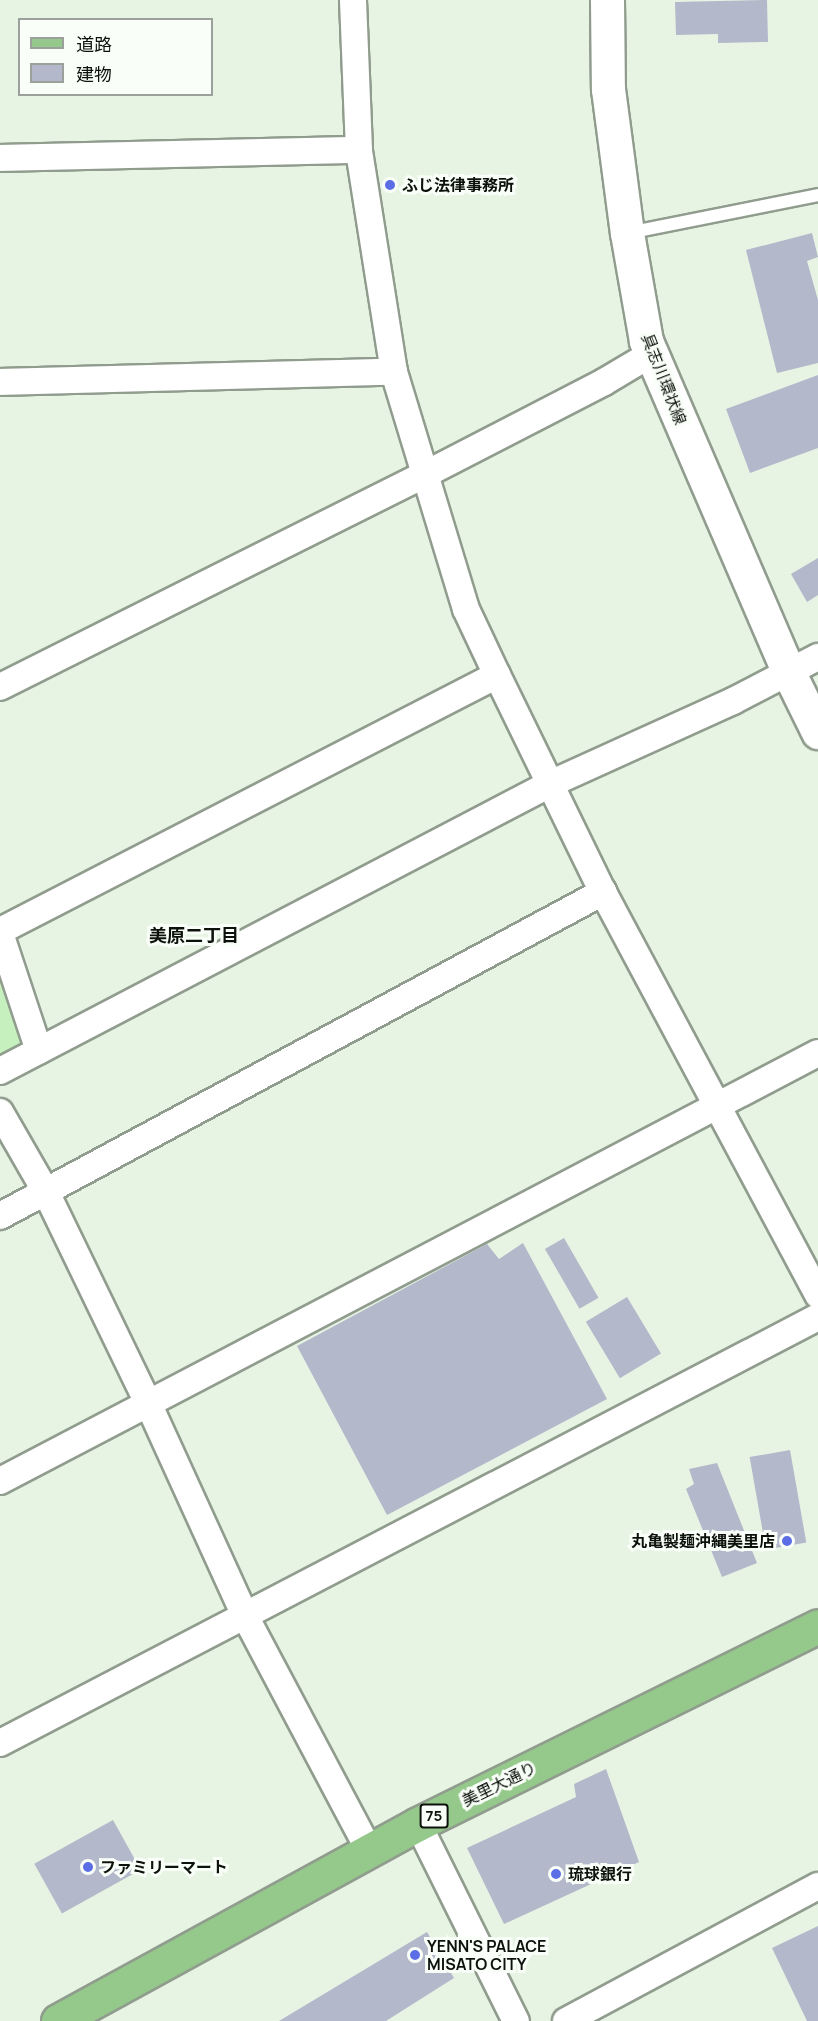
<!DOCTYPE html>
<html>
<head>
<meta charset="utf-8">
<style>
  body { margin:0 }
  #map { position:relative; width:818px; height:2021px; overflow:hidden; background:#e7f4e4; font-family:Manrope,"Noto Sans JP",sans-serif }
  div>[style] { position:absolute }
  .green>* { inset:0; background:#c7f0bf }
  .building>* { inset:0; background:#b3b8ca; transform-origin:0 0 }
  .roads { filter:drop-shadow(2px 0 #909c8d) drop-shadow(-2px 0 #909c8d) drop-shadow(0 2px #909c8d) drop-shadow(0 -2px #909c8d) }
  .service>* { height:12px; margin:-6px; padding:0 6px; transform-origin:6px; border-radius:6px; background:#fff }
  .minor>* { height:26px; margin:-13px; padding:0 13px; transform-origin:13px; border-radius:13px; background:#fff }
  .secondary>* { height:33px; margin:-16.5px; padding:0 16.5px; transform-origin:16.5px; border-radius:16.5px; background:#fff }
  .primary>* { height:33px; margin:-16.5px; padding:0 16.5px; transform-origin:16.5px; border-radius:16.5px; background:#95c98b }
  .dots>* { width:16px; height:16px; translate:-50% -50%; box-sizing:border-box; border:3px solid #f9fff8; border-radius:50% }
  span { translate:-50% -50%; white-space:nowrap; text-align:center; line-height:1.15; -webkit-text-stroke:6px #f9fff8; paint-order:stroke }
  .shield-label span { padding:2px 4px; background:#f9fff8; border:2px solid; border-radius:4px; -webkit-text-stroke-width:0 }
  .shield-label { font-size:15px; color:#0d110c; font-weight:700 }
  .poi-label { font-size:16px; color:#0d110c; font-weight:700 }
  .left { translate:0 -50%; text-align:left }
  .right { translate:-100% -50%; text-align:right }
  .street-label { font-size:16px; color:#0d110c }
  .neighbourhood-label { font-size:18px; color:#0d110c; font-weight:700 }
  .legend { position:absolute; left:18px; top:18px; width:195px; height:78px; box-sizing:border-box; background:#f9fff8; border:2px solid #9ba09a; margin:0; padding:8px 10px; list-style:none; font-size:18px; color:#0d110c }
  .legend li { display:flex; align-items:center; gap:12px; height:30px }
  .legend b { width:30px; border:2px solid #9ba09a }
</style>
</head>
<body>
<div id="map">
  <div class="green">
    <div style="clip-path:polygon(0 933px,39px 1051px,0 1071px)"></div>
  </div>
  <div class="building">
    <div style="clip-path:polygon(767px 0,768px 42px,718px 43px,718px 34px,676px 35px,675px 2px)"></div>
    <div style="clip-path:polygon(812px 233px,818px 257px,807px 261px,818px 300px,818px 363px,777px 373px,746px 250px)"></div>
    <div style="clip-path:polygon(818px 375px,818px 448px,750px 473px,726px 409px)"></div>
    <div style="clip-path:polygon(818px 558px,818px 595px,807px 602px,791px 574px)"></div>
    <div style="left:564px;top:1238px;width:69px;height:22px;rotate:60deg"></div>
    <div style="clip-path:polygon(523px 1243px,607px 1399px,387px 1515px,297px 1346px,487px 1244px,499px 1259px)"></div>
    <div style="left:627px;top:1297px;width:66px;height:48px;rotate:59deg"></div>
    <div style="left:790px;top:1450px;width:94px;height:41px;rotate:80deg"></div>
    <div style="clip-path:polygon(717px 1463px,757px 1563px,722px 1577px,686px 1489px,694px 1484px,689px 1469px)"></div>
    <div style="clip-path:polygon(606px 1769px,639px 1862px,504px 1924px,467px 1848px,576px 1797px,574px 1784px)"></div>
    <div style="left:113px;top:1820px;width:57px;height:90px;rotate:61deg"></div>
    <div style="clip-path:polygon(818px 1926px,818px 2021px,807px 2021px,772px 1948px)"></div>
    <div style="clip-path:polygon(427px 1932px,454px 1978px,386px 2021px,279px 2021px)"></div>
  </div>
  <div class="roads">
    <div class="service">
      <div style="left:628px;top:233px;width:194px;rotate:-11.3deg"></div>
    </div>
    <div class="minor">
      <div style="left:0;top:158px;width:359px;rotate:-1.3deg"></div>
      <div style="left:0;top:382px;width:394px;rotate:-1.5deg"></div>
      <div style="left:497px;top:675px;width:242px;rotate:64deg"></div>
      <div style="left:0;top:687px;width:474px;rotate:-26.6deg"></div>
      <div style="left:424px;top:475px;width:203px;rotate:-27.3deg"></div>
      <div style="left:604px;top:382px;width:55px;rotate:-30.8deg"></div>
      <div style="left:0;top:931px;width:559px;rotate:-27.25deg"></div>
      <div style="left:497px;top:675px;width:73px;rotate:-115.2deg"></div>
      <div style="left:466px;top:609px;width:248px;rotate:-106.9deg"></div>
      <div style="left:394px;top:372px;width:225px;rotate:-99deg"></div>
      <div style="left:359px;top:150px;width:150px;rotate:-92.3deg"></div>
      <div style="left:0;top:933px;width:124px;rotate:71.7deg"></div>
      <div style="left:0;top:1071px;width:620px;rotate:-27.56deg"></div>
      <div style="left:550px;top:784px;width:201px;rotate:-24.4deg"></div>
      <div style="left:733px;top:701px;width:96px;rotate:-27.4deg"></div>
      <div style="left:0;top:1112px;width:92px;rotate:60.1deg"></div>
      <div style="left:46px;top:1192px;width:234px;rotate:64.2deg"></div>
      <div style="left:148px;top:1403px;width:232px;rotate:65.5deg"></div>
      <div style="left:244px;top:1614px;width:267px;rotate:62.1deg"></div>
      <div style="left:0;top:1216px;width:685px;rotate:-28.25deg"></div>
      <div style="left:603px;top:892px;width:457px;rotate:61.9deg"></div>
      <div style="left:0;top:1481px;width:923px;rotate:-27.62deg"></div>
      <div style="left:0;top:1743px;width:922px;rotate:-27.51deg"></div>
      <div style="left:418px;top:1824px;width:220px;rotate:63.6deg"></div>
      <div style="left:566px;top:2021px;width:286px;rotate:-28.2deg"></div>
    </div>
    <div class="secondary">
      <div style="left:607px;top:0;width:89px;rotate:89.4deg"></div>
      <div style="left:608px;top:89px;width:145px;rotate:82.5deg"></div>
      <div style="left:627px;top:233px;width:110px;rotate:80deg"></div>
      <div style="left:646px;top:341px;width:361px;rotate:66.7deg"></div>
      <div style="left:789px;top:673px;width:66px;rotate:63.8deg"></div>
    </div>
    <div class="primary">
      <div style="left:58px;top:2021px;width:410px;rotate:-28.7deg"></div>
      <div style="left:418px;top:1824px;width:446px;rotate:-26.3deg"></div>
    </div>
  </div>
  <div class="dots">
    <div style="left:390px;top:185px;background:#5c6ee5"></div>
    <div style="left:787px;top:1541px;background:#5c6ee5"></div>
    <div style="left:88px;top:1867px;background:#5c6ee5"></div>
    <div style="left:556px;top:1874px;background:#5c6ee5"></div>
    <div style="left:415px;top:1955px;background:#5c6ee5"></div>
  </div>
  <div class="shield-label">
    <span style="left:434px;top:1816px">75</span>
  </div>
  <div class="poi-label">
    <span class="left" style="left:402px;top:185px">ふじ法律事務所</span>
    <span class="right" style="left:775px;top:1541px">丸亀製麺沖縄美里店</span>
    <span class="left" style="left:100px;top:1867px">ファミリーマート</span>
    <span class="left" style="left:568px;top:1874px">琉球銀行</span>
    <span class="left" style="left:427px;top:1955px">YENN'S PALACE<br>MISATO CITY</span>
  </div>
  <div class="street-label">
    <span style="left:664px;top:379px;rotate:69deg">具志川環状線</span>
    <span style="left:499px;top:1784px;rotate:-26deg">美里大通り</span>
  </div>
  <div class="neighbourhood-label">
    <span style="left:194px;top:935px">美原二丁目</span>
  </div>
  <ul class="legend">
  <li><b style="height:8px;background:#95c98b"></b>道路</li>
  <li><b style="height:16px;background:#b3b8ca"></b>建物</li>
  </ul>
</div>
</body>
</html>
